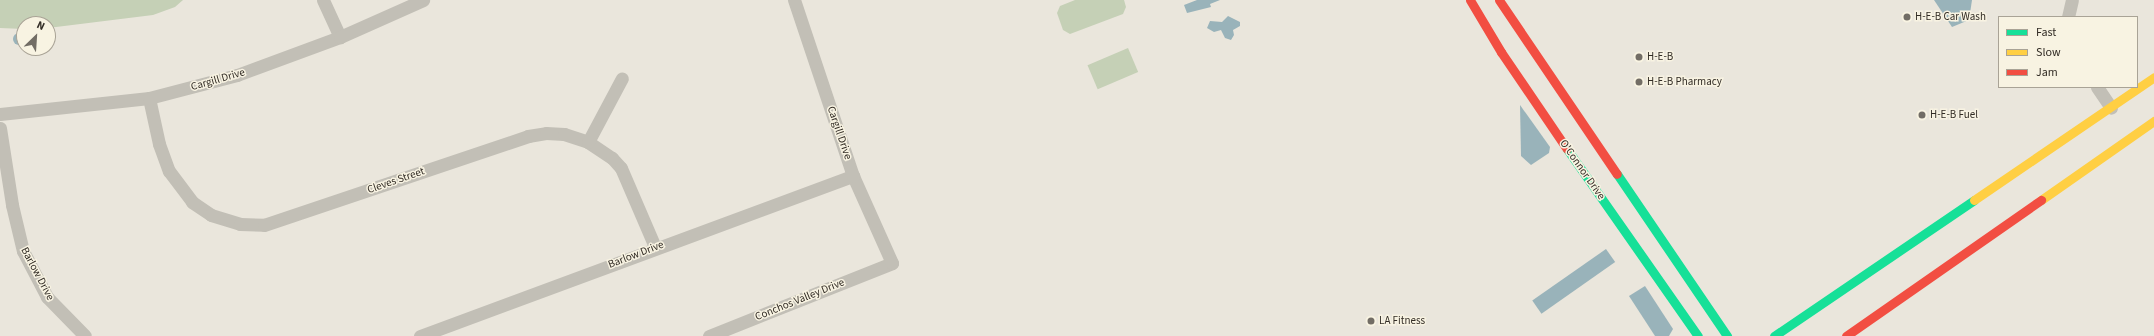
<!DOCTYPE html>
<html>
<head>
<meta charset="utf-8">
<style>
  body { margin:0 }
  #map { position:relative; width:2154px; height:336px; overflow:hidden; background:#eae6dc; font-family:"Source Sans 3",sans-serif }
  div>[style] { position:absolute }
  .green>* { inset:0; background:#c5d0b6; transform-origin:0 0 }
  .water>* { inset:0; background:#99b3ba; transform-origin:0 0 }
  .round { border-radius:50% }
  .street>* { height:13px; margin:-6.5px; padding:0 6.5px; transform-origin:6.5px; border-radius:6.5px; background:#c2bfb6 }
  .fast>* { height:9px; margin:-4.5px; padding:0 4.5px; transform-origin:4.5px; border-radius:4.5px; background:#16e098 }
  .slow>* { height:9px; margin:-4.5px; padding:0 4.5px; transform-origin:4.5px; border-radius:4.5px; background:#ffcf43 }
  .jam>* { height:9px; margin:-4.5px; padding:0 4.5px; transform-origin:4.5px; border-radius:4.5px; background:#f24e42 }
  .dots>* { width:11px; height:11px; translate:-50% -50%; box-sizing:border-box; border:2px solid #f8f3e2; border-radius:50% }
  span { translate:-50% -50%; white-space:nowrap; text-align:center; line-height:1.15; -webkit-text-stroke:3px #f8f3e2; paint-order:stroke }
  .poi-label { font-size:11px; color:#322c25 }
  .left { translate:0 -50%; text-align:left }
  .street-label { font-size:11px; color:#322c25 }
  .legend { position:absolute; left:1998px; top:16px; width:140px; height:72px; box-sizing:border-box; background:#f8f3e2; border:1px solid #a9a396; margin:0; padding:5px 7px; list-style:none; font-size:12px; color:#322c25 }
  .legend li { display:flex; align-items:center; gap:8px; height:20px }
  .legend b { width:20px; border:1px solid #a9a396 }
  .north { position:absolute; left:16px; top:16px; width:40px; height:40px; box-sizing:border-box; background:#f8f3e2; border:1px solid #a9a396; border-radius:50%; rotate:25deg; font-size:11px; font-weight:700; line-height:16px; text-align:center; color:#322c25 }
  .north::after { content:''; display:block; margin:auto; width:14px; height:18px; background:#726d65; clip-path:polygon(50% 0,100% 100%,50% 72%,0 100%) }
</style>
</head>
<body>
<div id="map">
  <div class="green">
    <div style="clip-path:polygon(0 0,183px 0,175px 7px,153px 15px,48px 28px,48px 24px,24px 24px,24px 29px,0 28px)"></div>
    <div style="clip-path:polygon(1075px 0,1124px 0,1126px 7px,1123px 14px,1070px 34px,1063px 30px,1057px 13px,1060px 6px)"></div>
    <div style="left:1128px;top:48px;width:26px;height:44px;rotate:67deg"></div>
  </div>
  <div class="water">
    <div style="clip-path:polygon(1197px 0,1220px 0,1210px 4px,1211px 7px,1187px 13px,1184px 5px)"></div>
    <div style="clip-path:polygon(1934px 0,1972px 0,1969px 20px,1952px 27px)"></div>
    <div style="clip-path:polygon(1228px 16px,1240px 22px,1240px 26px,1233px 30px,1234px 35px,1231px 40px,1225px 38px,1221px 30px,1214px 32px,1207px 28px,1210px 21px,1222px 22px)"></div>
    <div class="round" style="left:13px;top:33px;width:12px;height:12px"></div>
    <div style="clip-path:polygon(1520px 105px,1550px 147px,1549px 153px,1531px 165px,1521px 156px)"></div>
    <div style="left:1606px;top:249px;width:16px;height:90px;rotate:55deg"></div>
    <div style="clip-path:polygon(1645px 286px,1673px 329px,1669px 336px,1655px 336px,1629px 296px)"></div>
  </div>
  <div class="street">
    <div style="left:323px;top:0;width:41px;rotate:65.3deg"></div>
    <div style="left:2068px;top:17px;width:17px;rotate:-77deg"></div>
    <div style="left:2097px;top:87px;width:25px;rotate:56deg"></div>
    <div style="left:149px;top:98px;width:47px;rotate:77.7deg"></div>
    <div style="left:159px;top:144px;width:29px;rotate:70deg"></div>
    <div style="left:169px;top:171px;width:39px;rotate:53deg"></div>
    <div style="left:192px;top:202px;width:23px;rotate:34deg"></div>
    <div style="left:211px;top:215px;width:30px;rotate:17deg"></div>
    <div style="left:240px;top:224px;width:24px;rotate:2deg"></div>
    <div style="left:264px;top:225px;width:279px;rotate:-18.6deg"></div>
    <div style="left:528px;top:136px;width:18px;rotate:-9deg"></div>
    <div style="left:546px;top:133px;width:18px;rotate:3deg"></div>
    <div style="left:564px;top:134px;width:25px;rotate:18deg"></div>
    <div style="left:588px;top:142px;width:29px;rotate:34deg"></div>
    <div style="left:612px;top:158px;width:13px;rotate:48deg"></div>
    <div style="left:621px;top:168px;width:86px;rotate:66.7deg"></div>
    <div style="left:0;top:114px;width:150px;rotate:-6.1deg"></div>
    <div style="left:149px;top:98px;width:91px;rotate:-14.6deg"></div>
    <div style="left:237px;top:75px;width:110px;rotate:-20.3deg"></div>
    <div style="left:340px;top:37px;width:91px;rotate:-24deg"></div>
    <div style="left:0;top:128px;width:78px;rotate:81.1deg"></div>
    <div style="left:12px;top:205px;width:47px;rotate:76.6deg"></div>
    <div style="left:23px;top:251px;width:52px;rotate:62.4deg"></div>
    <div style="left:47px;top:297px;width:54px;rotate:45.7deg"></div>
    <div style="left:588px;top:142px;width:72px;rotate:-62deg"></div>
    <div style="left:420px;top:336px;width:462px;rotate:-20.3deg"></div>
    <div style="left:709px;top:336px;width:197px;rotate:-21.7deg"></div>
    <div style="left:892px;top:263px;width:95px;rotate:-114.1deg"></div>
    <div style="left:853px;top:176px;width:186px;rotate:-108.5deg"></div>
  </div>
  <div class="fast">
    <div style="left:1567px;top:149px;width:228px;rotate:55deg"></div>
    <div style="left:1617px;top:174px;width:196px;rotate:55.8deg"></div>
    <div style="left:1774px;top:336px;width:242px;rotate:-34.2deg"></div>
  </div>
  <div class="slow">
    <div style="left:1974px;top:200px;width:218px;rotate:-34.3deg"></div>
    <div style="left:2041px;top:200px;width:138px;rotate:-35deg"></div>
  </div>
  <div class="jam">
    <div style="left:1470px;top:0;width:61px;rotate:59.2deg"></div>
    <div style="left:1501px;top:52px;width:117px;rotate:55.8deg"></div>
    <div style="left:1499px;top:0;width:210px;rotate:55.9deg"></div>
    <div style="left:1846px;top:336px;width:238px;rotate:-34.9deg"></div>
  </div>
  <div class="dots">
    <div style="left:1907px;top:17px;background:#726d65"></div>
    <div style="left:1639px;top:57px;background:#726d65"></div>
    <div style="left:1639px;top:82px;background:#726d65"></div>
    <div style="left:1922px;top:115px;background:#726d65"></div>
    <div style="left:1371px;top:321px;background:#726d65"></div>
  </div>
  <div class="poi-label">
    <span class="left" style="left:1915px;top:17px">H-E-B Car Wash</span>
    <span class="left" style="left:1647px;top:57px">H-E-B</span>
    <span class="left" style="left:1647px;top:82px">H-E-B Pharmacy</span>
    <span class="left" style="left:1930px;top:115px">H-E-B Fuel</span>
    <span class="left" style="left:1379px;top:321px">LA Fitness</span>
  </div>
  <div class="street-label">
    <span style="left:218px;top:80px;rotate:-16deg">Cargill Drive</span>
    <span style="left:839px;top:133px;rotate:71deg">Cargill Drive</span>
    <span style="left:1582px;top:170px;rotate:55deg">O'Connor Drive</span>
    <span style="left:396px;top:181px;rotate:-19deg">Cleves Street</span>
    <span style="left:636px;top:255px;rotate:-21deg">Barlow Drive</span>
    <span style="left:37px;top:274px;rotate:62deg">Barlow Drive</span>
    <span style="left:800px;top:300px;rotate:-22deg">Conchos Valley Drive</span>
  </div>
  <ul class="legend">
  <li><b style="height:5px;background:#16e098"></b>Fast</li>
  <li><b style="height:5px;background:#ffcf43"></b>Slow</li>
  <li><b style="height:5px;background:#f24e42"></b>Jam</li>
  </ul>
  <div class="north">N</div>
</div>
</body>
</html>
